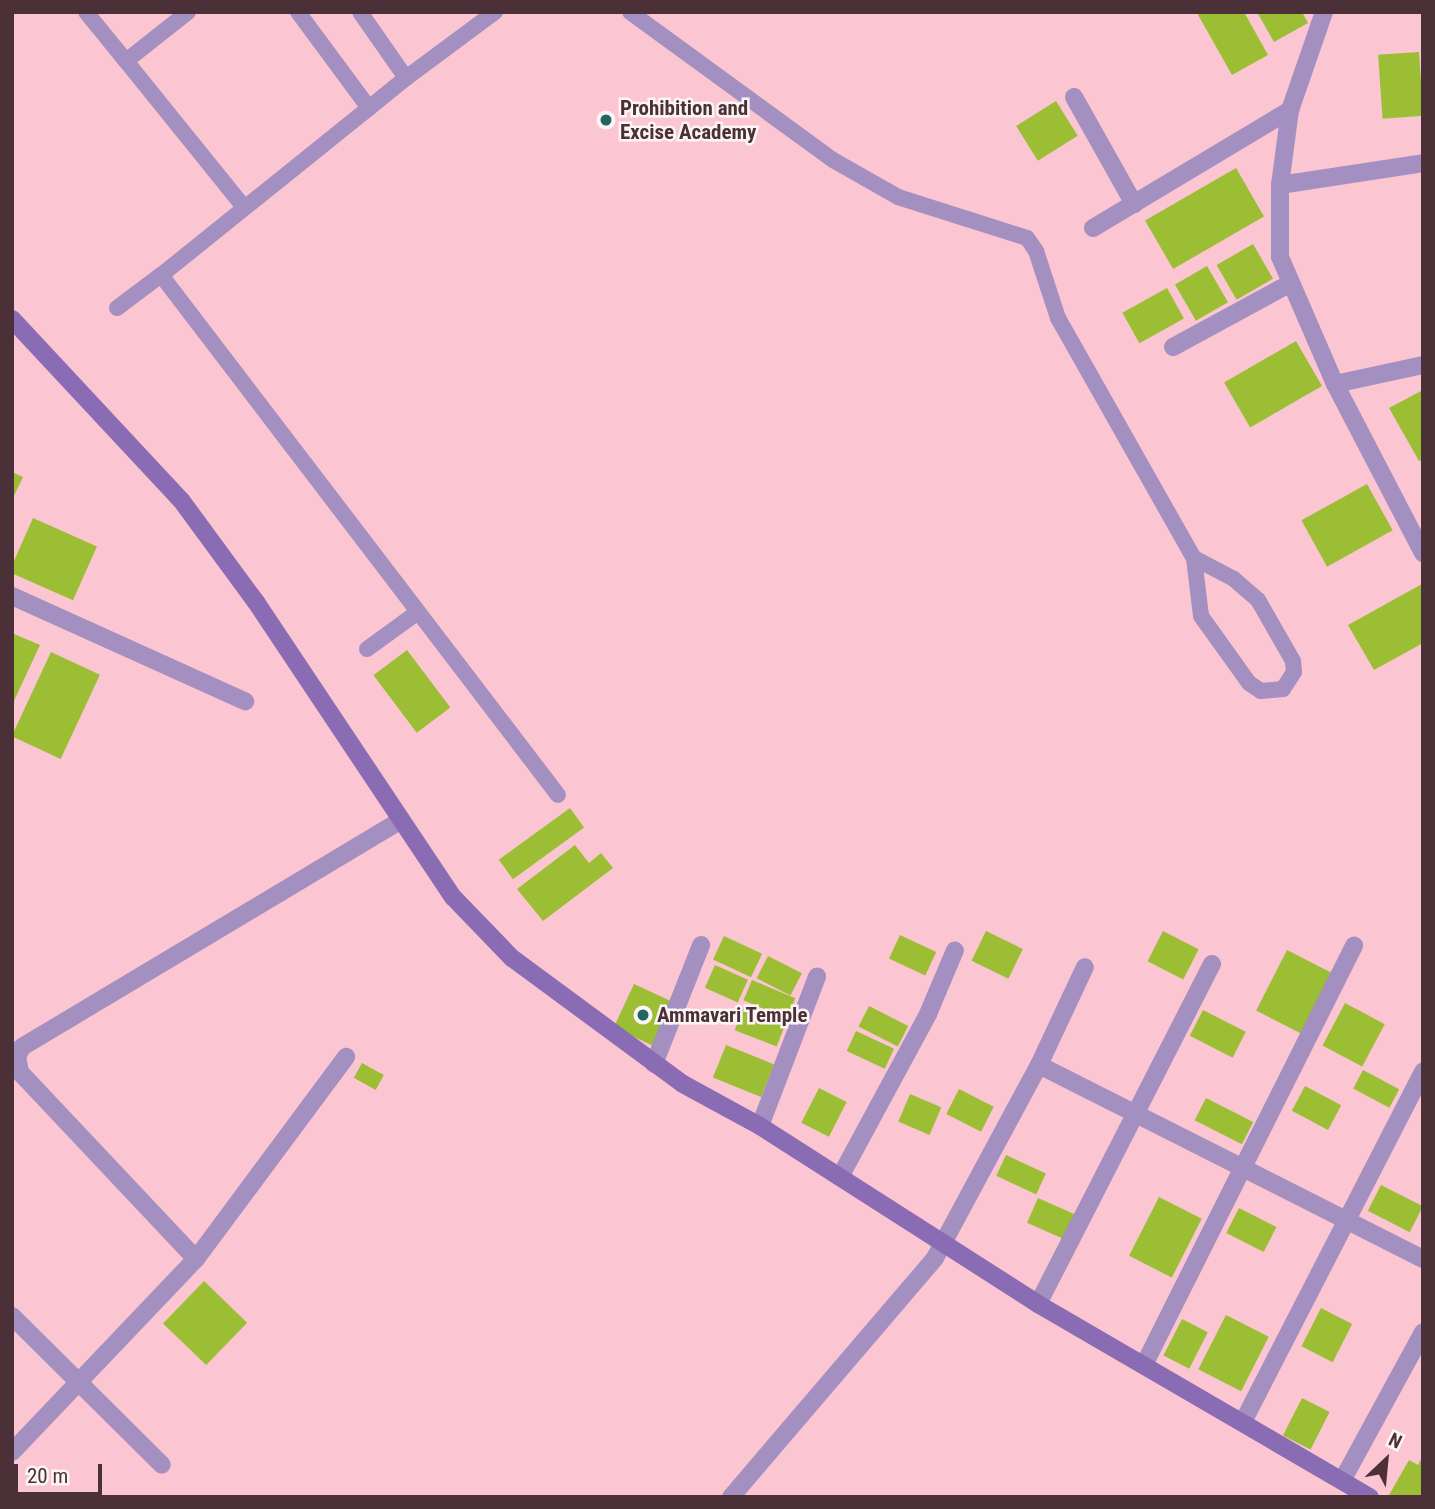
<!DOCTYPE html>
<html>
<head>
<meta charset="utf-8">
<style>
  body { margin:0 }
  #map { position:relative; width:1435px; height:1509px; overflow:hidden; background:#fcc5d2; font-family:"Roboto Condensed",sans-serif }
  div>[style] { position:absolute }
  .building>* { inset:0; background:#9cbe34; transform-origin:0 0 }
  .lane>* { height:16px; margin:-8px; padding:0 8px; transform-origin:8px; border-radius:8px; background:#a390c0 }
  .street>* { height:18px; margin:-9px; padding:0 9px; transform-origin:9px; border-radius:9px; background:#a390c0 }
  .secondary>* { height:18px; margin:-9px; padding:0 9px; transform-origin:9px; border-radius:9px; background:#8a6cb4 }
  .dots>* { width:19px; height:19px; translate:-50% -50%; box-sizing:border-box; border:4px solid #fcf5f6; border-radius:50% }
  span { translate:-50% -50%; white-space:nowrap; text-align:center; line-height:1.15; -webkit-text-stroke:5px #fcf5f6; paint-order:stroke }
  .poi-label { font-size:21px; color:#4b3037; font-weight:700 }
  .left { translate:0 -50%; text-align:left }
  .frame { position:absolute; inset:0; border:14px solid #4b3037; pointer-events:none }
  .north { position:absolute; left:1351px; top:1425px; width:70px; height:70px; -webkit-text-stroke:5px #fcf5f6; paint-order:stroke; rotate:26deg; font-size:19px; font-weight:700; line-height:28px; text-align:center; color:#4b3037 }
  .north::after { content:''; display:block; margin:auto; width:24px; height:32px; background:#4b3037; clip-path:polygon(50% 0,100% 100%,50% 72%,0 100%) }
  .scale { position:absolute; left:14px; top:1464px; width:88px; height:32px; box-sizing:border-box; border:4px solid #4b3037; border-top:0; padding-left:9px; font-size:21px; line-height:24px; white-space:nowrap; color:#4b3037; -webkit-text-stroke:5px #fcf5f6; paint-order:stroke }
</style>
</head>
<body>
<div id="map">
  <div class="building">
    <div style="clip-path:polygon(1244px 12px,1268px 55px,1232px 75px,1197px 13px)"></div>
    <div style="clip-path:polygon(1257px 12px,1302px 12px,1308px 23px,1274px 42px)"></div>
    <div style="left:1419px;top:52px;width:64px;height:41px;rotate:86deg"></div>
    <div style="left:1056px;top:101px;width:41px;height:47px;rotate:58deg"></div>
    <div style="left:1236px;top:168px;width:56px;height:105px;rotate:60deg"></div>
    <div style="left:1253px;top:244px;width:40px;height:42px;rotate:60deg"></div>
    <div style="left:1207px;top:266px;width:42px;height:37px;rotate:60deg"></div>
    <div style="left:1167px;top:288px;width:35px;height:51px;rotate:61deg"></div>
    <div style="left:1296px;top:341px;width:52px;height:83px;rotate:60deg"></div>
    <div style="clip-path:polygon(1423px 390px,1423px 459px,1419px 461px,1389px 408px)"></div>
    <div style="clip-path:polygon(12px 472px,23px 477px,12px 500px)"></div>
    <div style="left:1367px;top:484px;width:53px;height:75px;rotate:61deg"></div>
    <div style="left:33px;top:518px;width:70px;height:59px;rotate:24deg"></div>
    <div style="clip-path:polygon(1422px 584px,1423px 643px,1374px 670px,1348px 625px)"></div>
    <div style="clip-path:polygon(12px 633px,40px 645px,12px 705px)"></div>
    <div style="left:407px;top:650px;width:72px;height:42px;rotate:53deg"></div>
    <div style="left:51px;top:652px;width:54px;height:93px;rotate:25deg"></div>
    <div style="left:570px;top:808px;width:24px;height:88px;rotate:54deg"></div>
    <div style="clip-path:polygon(575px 845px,589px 863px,601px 853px,613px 868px,543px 921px,517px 889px)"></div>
    <div style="left:986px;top:931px;width:41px;height:33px;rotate:26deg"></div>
    <div style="left:1163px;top:931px;width:40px;height:34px;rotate:27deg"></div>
    <div style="left:900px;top:935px;width:40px;height:26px;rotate:25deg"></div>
    <div style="left:724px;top:936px;width:42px;height:26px;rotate:25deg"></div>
    <div style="left:1287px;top:950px;width:51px;height:68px;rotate:27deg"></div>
    <div style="left:768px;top:956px;width:38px;height:25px;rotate:27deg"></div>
    <div style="left:715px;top:965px;width:36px;height:25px;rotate:24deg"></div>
    <div style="left:752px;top:980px;width:47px;height:22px;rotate:23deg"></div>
    <div style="left:634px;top:984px;width:44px;height:48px;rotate:25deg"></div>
    <div style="left:1345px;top:1003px;width:45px;height:48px;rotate:28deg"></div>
    <div style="left:744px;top:1006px;width:45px;height:26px;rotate:21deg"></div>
    <div style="left:869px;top:1006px;width:44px;height:23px;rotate:27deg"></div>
    <div style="left:1203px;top:1010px;width:48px;height:29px;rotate:27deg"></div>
    <div style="left:856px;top:1031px;width:42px;height:22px;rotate:25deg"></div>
    <div style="left:726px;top:1045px;width:52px;height:35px;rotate:22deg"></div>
    <div style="left:362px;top:1063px;width:25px;height:17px;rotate:29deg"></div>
    <div style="left:1363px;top:1070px;width:41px;height:21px;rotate:28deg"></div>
    <div style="left:1305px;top:1086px;width:41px;height:28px;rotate:28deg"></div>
    <div style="left:819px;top:1088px;width:31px;height:39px;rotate:27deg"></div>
    <div style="left:959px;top:1089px;width:39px;height:28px;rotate:27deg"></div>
    <div style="left:910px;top:1094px;width:34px;height:30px;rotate:23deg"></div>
    <div style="left:1206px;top:1098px;width:53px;height:25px;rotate:27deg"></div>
    <div style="left:1006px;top:1155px;width:44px;height:23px;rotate:25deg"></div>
    <div style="left:1381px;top:1185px;width:47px;height:29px;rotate:27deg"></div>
    <div style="left:1159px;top:1197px;width:48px;height:66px;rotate:27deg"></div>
    <div style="left:1038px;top:1198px;width:42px;height:27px;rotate:24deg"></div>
    <div style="left:1239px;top:1208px;width:42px;height:28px;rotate:27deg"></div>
    <div style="left:204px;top:1281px;width:60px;height:59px;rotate:44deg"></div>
    <div style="left:1321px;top:1308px;width:35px;height:43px;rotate:27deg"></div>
    <div style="left:1226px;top:1315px;width:48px;height:61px;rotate:27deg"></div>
    <div style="left:1182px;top:1319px;width:29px;height:41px;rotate:27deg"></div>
    <div style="left:1302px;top:1398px;width:31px;height:42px;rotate:27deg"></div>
    <div style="clip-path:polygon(1423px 1456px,1423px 1497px,1389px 1495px,1409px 1460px,1418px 1465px)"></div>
  </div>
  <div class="lane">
    <div style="left:86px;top:12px;width:63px;rotate:50.8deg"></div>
    <div style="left:188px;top:12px;width:79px;rotate:141.7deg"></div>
    <div style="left:126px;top:61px;width:188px;rotate:51.1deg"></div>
    <div style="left:298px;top:12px;width:119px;rotate:53.5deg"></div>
    <div style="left:369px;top:108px;width:48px;rotate:-39deg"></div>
    <div style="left:406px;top:78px;width:80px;rotate:-124.9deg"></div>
    <div style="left:630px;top:12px;width:251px;rotate:36.1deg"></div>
    <div style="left:833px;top:160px;width:75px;rotate:29.6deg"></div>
    <div style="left:898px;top:197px;width:135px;rotate:17.6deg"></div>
    <div style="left:1027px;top:238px;width:16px;rotate:55deg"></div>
    <div style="left:1036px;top:251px;width:71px;rotate:71.8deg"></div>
    <div style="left:1058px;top:318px;width:276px;rotate:60.5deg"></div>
    <div style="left:1194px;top:558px;width:58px;rotate:83.1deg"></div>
    <div style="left:1201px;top:616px;width:82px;rotate:54.4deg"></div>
    <div style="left:1249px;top:683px;width:14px;rotate:34deg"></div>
    <div style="left:1261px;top:691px;width:22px;rotate:-5deg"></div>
    <div style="left:1283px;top:689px;width:20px;rotate:-57deg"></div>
    <div style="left:1294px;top:672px;width:11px;rotate:-95deg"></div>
    <div style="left:1293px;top:661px;width:70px;rotate:-119.8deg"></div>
    <div style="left:1258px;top:600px;width:32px;rotate:-139deg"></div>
    <div style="left:1234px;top:579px;width:45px;rotate:-152.3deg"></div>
    <div style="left:406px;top:78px;width:111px;rotate:-36.6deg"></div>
    <div style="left:369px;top:108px;width:267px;rotate:141.2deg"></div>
    <div style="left:161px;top:275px;width:654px;rotate:52.64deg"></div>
    <div style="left:117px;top:308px;width:55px;rotate:-36.9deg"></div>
    <div style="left:367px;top:649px;width:63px;rotate:-36deg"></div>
  </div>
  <div class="street">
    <div style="left:1324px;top:12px;width:104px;rotate:109.1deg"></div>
    <div style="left:1290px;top:110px;width:76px;rotate:97.6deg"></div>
    <div style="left:1280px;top:185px;width:72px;rotate:90deg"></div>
    <div style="left:1280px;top:257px;width:138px;rotate:66.6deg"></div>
    <div style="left:1335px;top:384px;width:191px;rotate:62.5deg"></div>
    <div style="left:1074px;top:97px;width:123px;rotate:60.7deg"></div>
    <div style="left:1280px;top:185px;width:145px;rotate:-8.7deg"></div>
    <div style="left:1093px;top:228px;width:230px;rotate:-30.9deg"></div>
    <div style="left:1173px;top:347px;width:134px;rotate:-28.5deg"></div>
    <div style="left:1335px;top:384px;width:90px;rotate:-12.2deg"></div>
    <div style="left:12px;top:596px;width:256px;rotate:24.3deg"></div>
    <div style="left:654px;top:1064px;width:128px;rotate:-68.4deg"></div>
    <div style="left:1039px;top:1065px;width:430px;rotate:26.8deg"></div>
    <div style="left:760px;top:1126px;width:160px;rotate:-69.1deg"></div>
    <div style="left:840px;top:1177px;width:185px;rotate:-61.6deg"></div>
    <div style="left:928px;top:1014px;width:69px;rotate:-67.1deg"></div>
    <div style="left:196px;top:1259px;width:257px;rotate:-133.3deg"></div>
    <div style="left:20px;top:1072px;width:15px;rotate:-101deg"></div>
    <div style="left:17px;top:1057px;width:11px;rotate:-63deg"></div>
    <div style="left:22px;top:1047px;width:440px;rotate:-30.9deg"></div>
    <div style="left:1038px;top:1304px;width:382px;rotate:-62.9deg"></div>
    <div style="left:12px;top:1316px;width:211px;rotate:44.8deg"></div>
    <div style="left:1145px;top:1363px;width:467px;rotate:-63.4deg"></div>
    <div style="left:1244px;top:1420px;width:392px;rotate:-62.8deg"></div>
    <div style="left:12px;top:1452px;width:267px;rotate:-46.4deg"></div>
    <div style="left:196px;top:1259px;width:252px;rotate:-53.4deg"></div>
    <div style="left:1343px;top:1479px;width:167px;rotate:-61.4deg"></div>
    <div style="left:731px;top:1497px;width:314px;rotate:-49.5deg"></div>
    <div style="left:935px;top:1258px;width:219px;rotate:-61.7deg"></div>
    <div style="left:1039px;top:1065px;width:108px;rotate:-64.9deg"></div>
  </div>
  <div class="secondary">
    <div style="left:12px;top:319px;width:248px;rotate:47deg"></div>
    <div style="left:181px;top:500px;width:127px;rotate:53.7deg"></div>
    <div style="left:256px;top:602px;width:355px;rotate:56.3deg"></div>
    <div style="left:453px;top:897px;width:85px;rotate:46deg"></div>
    <div style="left:512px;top:958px;width:212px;rotate:36.4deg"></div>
    <div style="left:683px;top:1084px;width:88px;rotate:28.6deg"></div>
    <div style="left:760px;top:1126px;width:330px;rotate:32.6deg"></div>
    <div style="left:1038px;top:1304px;width:384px;rotate:30.2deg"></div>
  </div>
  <div class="dots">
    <div style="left:606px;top:120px;background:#20685e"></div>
    <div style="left:643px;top:1015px;background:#20685e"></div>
  </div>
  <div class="poi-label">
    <span class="left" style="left:620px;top:120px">Prohibition and<br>Excise Academy</span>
    <span class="left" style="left:657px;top:1015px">Ammavari Temple</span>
  </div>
  <div class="frame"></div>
  <div class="north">N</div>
  <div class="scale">20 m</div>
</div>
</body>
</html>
